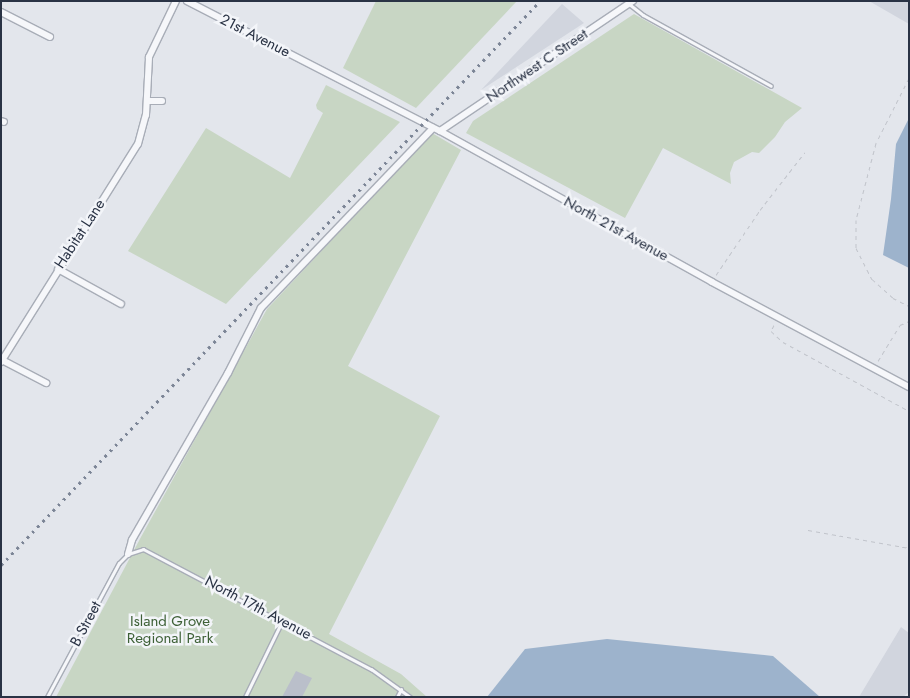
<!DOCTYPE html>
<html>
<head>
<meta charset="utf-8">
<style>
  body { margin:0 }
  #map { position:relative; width:910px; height:698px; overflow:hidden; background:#e3e6ec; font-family:Jost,sans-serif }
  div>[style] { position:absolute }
  .built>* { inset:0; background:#d1d5de }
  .green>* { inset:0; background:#c8d6c4 }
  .water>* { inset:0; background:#9db3cc }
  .building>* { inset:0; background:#babfca }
  .path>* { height:1px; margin-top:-0.5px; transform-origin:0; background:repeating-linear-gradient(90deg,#c1c4cb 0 4px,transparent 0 8px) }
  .roads { filter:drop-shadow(1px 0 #a8adb7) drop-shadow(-1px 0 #a8adb7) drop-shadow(0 1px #a8adb7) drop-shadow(0 -1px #a8adb7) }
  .service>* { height:3px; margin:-1.5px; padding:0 1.5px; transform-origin:1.5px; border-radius:1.5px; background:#f6f7fa }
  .minor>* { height:6px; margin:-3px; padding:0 3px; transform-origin:3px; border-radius:3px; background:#f6f7fa }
  .rail>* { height:2.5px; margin-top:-1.25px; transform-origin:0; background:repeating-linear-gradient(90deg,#7c8596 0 2.5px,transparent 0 7.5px) }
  span { translate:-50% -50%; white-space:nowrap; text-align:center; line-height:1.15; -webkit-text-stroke:5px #f3f5f9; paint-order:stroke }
  .street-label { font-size:15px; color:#2a3345 }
  .park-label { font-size:15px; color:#3e6137 }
  .frame { position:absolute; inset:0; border:2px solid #2a3345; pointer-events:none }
</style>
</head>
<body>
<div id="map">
  <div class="built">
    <div style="clip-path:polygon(869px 1px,909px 1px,909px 24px)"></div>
    <div style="clip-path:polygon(562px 4px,584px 23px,481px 90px)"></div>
    <div style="clip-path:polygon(901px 627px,909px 633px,909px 692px,903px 697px,859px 697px)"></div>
  </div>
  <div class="green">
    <div style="clip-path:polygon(376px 1px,517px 1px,416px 108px,343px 68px)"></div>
    <div style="clip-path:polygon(634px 14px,802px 108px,785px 122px,775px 137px,759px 153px,752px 152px,734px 162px,730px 173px,731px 184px,663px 148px,625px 218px,466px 133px,473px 121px)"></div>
    <div style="clip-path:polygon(326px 85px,400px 122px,226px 304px,128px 251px,206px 128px,290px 178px,323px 113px,317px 109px,316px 105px)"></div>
    <div style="clip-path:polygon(432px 133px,461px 150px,348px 366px,440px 416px,329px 634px,401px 674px,427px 697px,56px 697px,141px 537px,267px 309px)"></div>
  </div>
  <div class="water">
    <div style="clip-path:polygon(909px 118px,909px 268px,883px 255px,891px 199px,896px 144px)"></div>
    <div style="clip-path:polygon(607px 639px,773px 656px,820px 697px,487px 697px,525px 649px)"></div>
  </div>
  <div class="building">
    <div style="clip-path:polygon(296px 671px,312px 678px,302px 697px,282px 697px)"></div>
  </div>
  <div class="path">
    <div style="left:909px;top:78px;width:73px;rotate:116.9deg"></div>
    <div style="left:876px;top:143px;width:80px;rotate:104.6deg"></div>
    <div style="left:856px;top:220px;width:28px;rotate:90deg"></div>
    <div style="left:856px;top:248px;width:35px;rotate:63deg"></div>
    <div style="left:872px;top:279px;width:28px;rotate:42deg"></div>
    <div style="left:893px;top:298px;width:18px;rotate:27deg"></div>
    <div style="left:716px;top:275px;width:78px;rotate:-55.9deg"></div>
    <div style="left:760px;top:210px;width:73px;rotate:-52.2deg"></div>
    <div style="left:774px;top:325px;width:7px;rotate:117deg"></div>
    <div style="left:771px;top:331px;width:16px;rotate:43deg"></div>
    <div style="left:783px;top:342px;width:144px;rotate:28.7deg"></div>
    <div style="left:878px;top:361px;width:42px;rotate:-58.6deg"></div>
    <div style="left:900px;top:325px;width:10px;rotate:-24deg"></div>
    <div style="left:808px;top:530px;width:103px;rotate:10.1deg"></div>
  </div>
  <div class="roads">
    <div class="service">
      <div style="left:629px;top:4px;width:18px;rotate:38deg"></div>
      <div style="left:643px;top:15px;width:146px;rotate:29deg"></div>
      <div style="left:47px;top:697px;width:152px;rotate:-61.8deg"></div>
      <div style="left:119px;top:563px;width:13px;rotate:-45deg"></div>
      <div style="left:128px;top:554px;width:16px;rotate:-18deg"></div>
      <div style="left:143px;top:549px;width:258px;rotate:27.8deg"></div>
      <div style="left:371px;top:669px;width:48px;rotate:35.7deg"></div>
      <div style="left:245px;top:697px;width:85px;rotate:-64deg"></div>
      <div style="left:397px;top:697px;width:9px;rotate:-63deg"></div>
    </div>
    <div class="minor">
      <div style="left:187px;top:1px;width:284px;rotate:27.2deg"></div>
      <div style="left:440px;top:131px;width:311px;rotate:29deg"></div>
      <div style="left:712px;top:282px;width:223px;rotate:28.1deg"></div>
      <div style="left:1px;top:12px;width:55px;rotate:27deg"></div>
      <div style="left:147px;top:101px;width:15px"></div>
      <div style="left:1px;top:121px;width:3px;rotate:18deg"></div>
      <div style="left:440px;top:131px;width:233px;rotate:-34deg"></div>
      <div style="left:58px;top:269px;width:72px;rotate:29.1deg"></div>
      <div style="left:2px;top:360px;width:50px;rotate:27.6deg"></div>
      <div style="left:1px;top:362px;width:257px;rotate:-57.9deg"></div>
      <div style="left:138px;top:144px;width:30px;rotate:-75deg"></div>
      <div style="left:146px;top:115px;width:58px;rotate:-87deg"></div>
      <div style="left:149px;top:57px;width:62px;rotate:-64.3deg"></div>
      <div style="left:128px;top:554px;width:15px;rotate:-74deg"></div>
      <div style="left:132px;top:540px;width:193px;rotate:-60.1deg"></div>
      <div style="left:228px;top:373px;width:73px;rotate:-63.1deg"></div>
      <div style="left:261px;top:308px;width:249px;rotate:-46.3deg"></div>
    </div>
  </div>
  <div class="rail">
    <div style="left:1px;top:565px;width:780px;rotate:-46.3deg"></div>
  </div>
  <div class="street-label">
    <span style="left:255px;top:36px;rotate:27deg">21st Avenue</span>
    <span style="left:537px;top:66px;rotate:-34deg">Northwest C Street</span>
    <span style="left:616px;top:229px;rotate:29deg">North 21st Avenue</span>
    <span style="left:80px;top:234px;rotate:-57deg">Habitat Lane</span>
    <span style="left:258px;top:608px;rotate:28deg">North 17th Avenue</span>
    <span style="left:86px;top:624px;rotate:-62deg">B Street</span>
  </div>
  <div class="park-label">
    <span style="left:170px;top:630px">Island Grove<br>Regional Park</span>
  </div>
  <div class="frame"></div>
</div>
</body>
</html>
